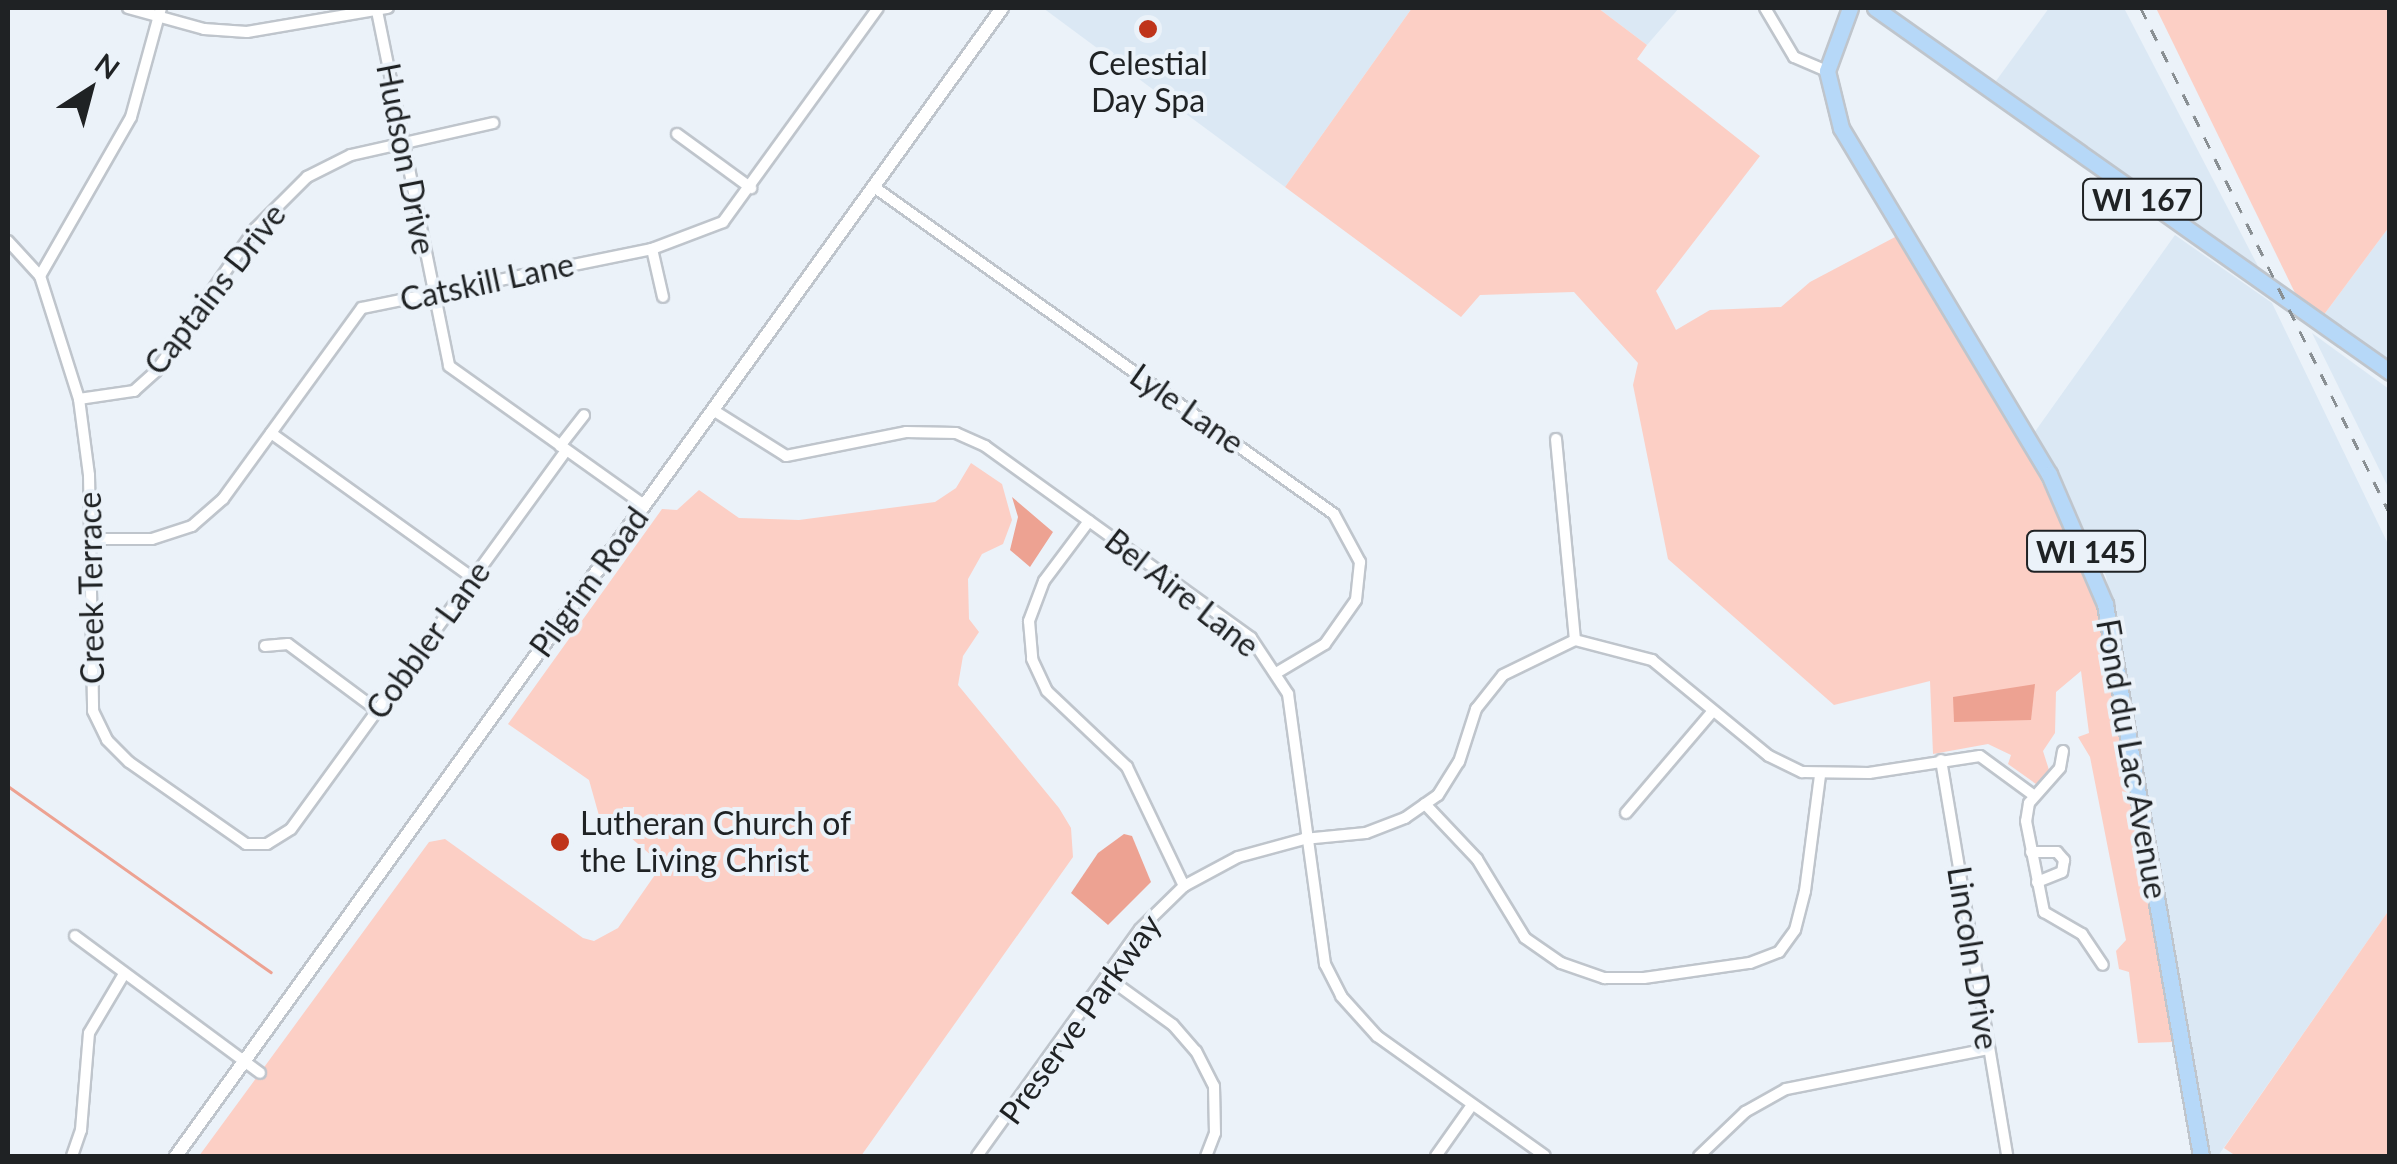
<!DOCTYPE html>
<html>
<head>
<meta charset="utf-8">
<style>
  body { margin:0 }
  #map { position:relative; width:2397px; height:1164px; overflow:hidden; background:#ebf2f9; font-family:Lato,sans-serif }
  div>[style] { position:absolute }
  .built>* { inset:0; background:#dbe8f4 }
  .green>* { inset:0; background:#fccfc5 }
  .water>* { inset:0; background:#eda292 }
  .stream>* { height:2.5px; margin:-1.25px; padding:0 1.25px; transform-origin:1.25px; border-radius:1.25px; background:#eda292 }
  .roads { filter:drop-shadow(2px 0 #bfc5cc) drop-shadow(-2px 0 #bfc5cc) drop-shadow(0 2px #bfc5cc) drop-shadow(0 -2px #bfc5cc) }
  .minor>* { height:10px; margin:-5px; padding:0 5px; transform-origin:5px; border-radius:5px; background:#fff }
  .tertiary>* { height:12px; margin:-6px; padding:0 6px; transform-origin:6px; border-radius:6px; background:#fff }
  .primary>* { height:15px; margin:-7.5px; padding:0 7.5px; transform-origin:7.5px; border-radius:7.5px; background:#b6d8f8 }
  .rail>* { height:2.5px; margin-top:-1.25px; transform-origin:0; background:repeating-linear-gradient(90deg,#8a9094 0 12px,transparent 0 24px) }
  .dots>* { width:28px; height:28px; translate:-50% -50%; box-sizing:border-box; border:5px solid #ebf2f9; border-radius:50% }
  span { translate:-50% -50%; white-space:nowrap; text-align:center; line-height:1.15; -webkit-text-stroke:8px #ebf2f9; paint-order:stroke }
  .shield-label span { padding:2px 8px; background:#ebf2f9; border:2px solid; border-radius:8px; -webkit-text-stroke-width:0 }
  .shield-label { font-size:30px; color:#1f2224; font-weight:700 }
  .poi-label { font-size:32px; color:#1f2224 }
  .left { translate:0 -50%; text-align:left }
  .street-label { font-size:32px; color:#1f2224 }
  .frame { position:absolute; inset:0; border:10px solid #1f2224; pointer-events:none }
  .north { position:absolute; left:40px; top:40px; width:100px; height:100px; -webkit-text-stroke:8px #ebf2f9; paint-order:stroke; rotate:36deg; font-size:28px; font-weight:700; line-height:40px; text-align:center; color:#1f2224 }
  .north::after { content:''; display:block; margin:auto; width:35px; height:45px; background:#1f2224; clip-path:polygon(50% 0,100% 100%,50% 72%,0 100%) }
</style>
</head>
<body>
<div id="map">
  <div class="built">
    <div style="clip-path:polygon(1043px 8px,1412px 8px,1285px 187px)"></div>
    <div style="clip-path:polygon(1598px 8px,1679px 8px,1647px 45px)"></div>
    <div style="clip-path:polygon(2049px 8px,2124px 8px,2260px 270px,1996px 81px)"></div>
    <div style="clip-path:polygon(2389px 227px,2389px 363px,2323px 316px)"></div>
    <div style="clip-path:polygon(2175px 235px,2272px 303px,2389px 546px,2389px 910px,2218px 1156px,2206px 1156px,2106px 576px,2034px 433px)"></div>
    <div style="clip-path:polygon(2312px 333px,2389px 389px,2389px 489px)"></div>
  </div>
  <div class="green">
    <div style="clip-path:polygon(1412px 8px,1598px 8px,1647px 45px,1637px 59px,1760px 156px,1656px 291px,1676px 330px,1710px 310px,1781px 307px,1810px 282px,1897px 236px,2023px 445px,2085px 567px,2104px 625px,2173px 1042px,2138px 1043px,2129px 972px,2119px 969px,2116px 951px,2126px 940px,2090px 757px,2078px 737px,2089px 733px,2081px 671px,2056px 692px,2055px 733px,2043px 751px,2049px 770px,2036px 784px,2008px 764px,2011px 755px,1988px 744px,1933px 754px,1930px 681px,1834px 705px,1668px 559px,1633px 385px,1638px 363px,1574px 292px,1480px 295px,1461px 317px,1285px 187px)"></div>
    <div style="clip-path:polygon(2156px 8px,2389px 8px,2389px 227px,2323px 316px,2298px 299px)"></div>
    <div style="clip-path:polygon(971px 463px,1002px 484px,1012px 520px,1003px 544px,982px 554px,968px 579px,969px 619px,979px 632px,963px 656px,958px 685px,1059px 808px,1071px 828px,1073px 857px,861px 1156px,199px 1156px,429px 842px,445px 839px,583px 938px,594px 941px,618px 928px,659px 869px,652px 856px,623px 831px,605px 837px,589px 780px,508px 724px,662px 509px,677px 510px,699px 490px,739px 518px,799px 520px,935px 502px,956px 488px)"></div>
    <div style="clip-path:polygon(2389px 910px,2389px 1156px,2236px 1156px,2224px 1148px)"></div>
  </div>
  <div class="water">
    <div style="clip-path:polygon(1012px 497px,1053px 532px,1030px 567px,1010px 550px,1018px 517px)"></div>
    <div style="clip-path:polygon(2035px 684px,2031px 720px,1954px 722px,1953px 697px)"></div>
    <div style="clip-path:polygon(1124px 834px,1132px 836px,1151px 882px,1108px 925px,1071px 893px,1098px 853px)"></div>
  </div>
  <div class="stream">
    <div style="left:8px;top:786px;width:322px;rotate:35.3deg"></div>
  </div>
  <div class="roads">
    <div class="minor">
      <div style="left:128px;top:8px;width:79px;rotate:15.4deg"></div>
      <div style="left:204px;top:29px;width:43px;rotate:4deg"></div>
      <div style="left:247px;top:32px;width:143px;rotate:-9.7deg"></div>
      <div style="left:1765px;top:8px;width:57px;rotate:59.4deg"></div>
      <div style="left:1794px;top:57px;width:36px;rotate:23deg"></div>
      <div style="left:377px;top:11px;width:362px;rotate:78.5deg"></div>
      <div style="left:449px;top:366px;width:239px;rotate:35.5deg"></div>
      <div style="left:677px;top:134px;width:92px;rotate:36.1deg"></div>
      <div style="left:874px;top:187px;width:564px;rotate:35.41deg"></div>
      <div style="left:1334px;top:514px;width:55px;rotate:61.6deg"></div>
      <div style="left:1360px;top:562px;width:38px;rotate:96deg"></div>
      <div style="left:1356px;top:600px;width:54px;rotate:125.2deg"></div>
      <div style="left:1325px;top:644px;width:55px;rotate:149.2deg"></div>
      <div style="left:8px;top:241px;width:47px;rotate:47.6deg"></div>
      <div style="left:652px;top:249px;width:49px;rotate:77.1deg"></div>
      <div style="left:40px;top:276px;width:129px;rotate:72.4deg"></div>
      <div style="left:79px;top:399px;width:77px;rotate:82.5deg"></div>
      <div style="left:89px;top:475px;width:236px;rotate:89deg"></div>
      <div style="left:93px;top:711px;width:32px;rotate:64deg"></div>
      <div style="left:107px;top:740px;width:31px;rotate:45deg"></div>
      <div style="left:129px;top:762px;width:143px;rotate:35deg"></div>
      <div style="left:246px;top:844px;width:21px"></div>
      <div style="left:267px;top:844px;width:28px;rotate:-32deg"></div>
      <div style="left:291px;top:829px;width:467px;rotate:-54deg"></div>
      <div style="left:40px;top:276px;width:183px;rotate:-60.2deg"></div>
      <div style="left:131px;top:117px;width:113px;rotate:-74.6deg"></div>
      <div style="left:79px;top:399px;width:56px;rotate:-8.3deg"></div>
      <div style="left:134px;top:391px;width:30px;rotate:-42deg"></div>
      <div style="left:156px;top:371px;width:173px;rotate:-55.1deg"></div>
      <div style="left:255px;top:229px;width:74px;rotate:-45deg"></div>
      <div style="left:307px;top:177px;width:49px;rotate:-26.6deg"></div>
      <div style="left:351px;top:155px;width:146px;rotate:-12.7deg"></div>
      <div style="left:713px;top:410px;width:86px;rotate:32.2deg"></div>
      <div style="left:786px;top:456px;width:122px;rotate:-11.3deg"></div>
      <div style="left:906px;top:432px;width:50px;rotate:1.1deg"></div>
      <div style="left:956px;top:433px;width:32px;rotate:24deg"></div>
      <div style="left:985px;top:446px;width:328px;rotate:35.8deg"></div>
      <div style="left:1251px;top:638px;width:67px;rotate:56.5deg"></div>
      <div style="left:1288px;top:694px;width:273px;rotate:82.2deg"></div>
      <div style="left:1325px;top:964px;width:36px;rotate:63deg"></div>
      <div style="left:1341px;top:996px;width:54px;rotate:48deg"></div>
      <div style="left:1377px;top:1036px;width:206px;rotate:35.5deg"></div>
      <div style="left:271px;top:433px;width:249px;rotate:35.7deg"></div>
      <div style="left:1556px;top:439px;width:202px;rotate:84.6deg"></div>
      <div style="left:560px;top:446px;width:39px;rotate:-52deg"></div>
      <div style="left:1089px;top:521px;width:75px;rotate:126.9deg"></div>
      <div style="left:1044px;top:581px;width:43px;rotate:110.6deg"></div>
      <div style="left:1029px;top:621px;width:38px;rotate:85deg"></div>
      <div style="left:1032px;top:659px;width:35px;rotate:65deg"></div>
      <div style="left:1047px;top:691px;width:110px;rotate:43.5deg"></div>
      <div style="left:1127px;top:767px;width:132px;rotate:64.4deg"></div>
      <div style="left:90px;top:539px;width:62px"></div>
      <div style="left:152px;top:539px;width:42px;rotate:-18deg"></div>
      <div style="left:192px;top:526px;width:41px;rotate:-41.1deg"></div>
      <div style="left:223px;top:499px;width:236px;rotate:-54deg"></div>
      <div style="left:362px;top:308px;width:296px;rotate:-11.5deg"></div>
      <div style="left:652px;top:249px;width:76px;rotate:-20.8deg"></div>
      <div style="left:723px;top:222px;width:264px;rotate:-54.1deg"></div>
      <div style="left:265px;top:646px;width:23px;rotate:-5deg"></div>
      <div style="left:288px;top:644px;width:111px;rotate:36.6deg"></div>
      <div style="left:2063px;top:751px;width:17px;rotate:100deg"></div>
      <div style="left:2060px;top:768px;width:47px;rotate:131.5deg"></div>
      <div style="left:2029px;top:803px;width:18px;rotate:99deg"></div>
      <div style="left:2026px;top:821px;width:93px;rotate:78.8deg"></div>
      <div style="left:2044px;top:912px;width:44px;rotate:30.1deg"></div>
      <div style="left:2082px;top:934px;width:37px;rotate:56deg"></div>
      <div style="left:1941px;top:760px;width:401px;rotate:80.5deg"></div>
      <div style="left:1425px;top:804px;width:76px;rotate:46.6deg"></div>
      <div style="left:1477px;top:859px;width:92px;rotate:58.7deg"></div>
      <div style="left:1525px;top:938px;width:44px;rotate:34.8deg"></div>
      <div style="left:1561px;top:963px;width:46px;rotate:19.2deg"></div>
      <div style="left:1604px;top:978px;width:40px"></div>
      <div style="left:1644px;top:978px;width:107px;rotate:-8.1deg"></div>
      <div style="left:1750px;top:963px;width:31px;rotate:-21deg"></div>
      <div style="left:1779px;top:952px;width:27px;rotate:-54deg"></div>
      <div style="left:1795px;top:930px;width:40px;rotate:-75.6deg"></div>
      <div style="left:1805px;top:891px;width:117px;rotate:-82.6deg"></div>
      <div style="left:1626px;top:813px;width:133px;rotate:-49.6deg"></div>
      <div style="left:2031px;top:852px;width:26px"></div>
      <div style="left:2057px;top:852px;width:11px;rotate:49deg"></div>
      <div style="left:2064px;top:860px;width:12px;rotate:99deg"></div>
      <div style="left:2062px;top:872px;width:27px;rotate:158deg"></div>
      <div style="left:75px;top:936px;width:230px;rotate:36.5deg"></div>
      <div style="left:1108px;top:978px;width:80px;rotate:35.9deg"></div>
      <div style="left:1173px;top:1025px;width:35px;rotate:49deg"></div>
      <div style="left:1196px;top:1051px;width:39px;rotate:63deg"></div>
      <div style="left:1214px;top:1086px;width:47px;rotate:88.8deg"></div>
      <div style="left:1215px;top:1133px;width:25px;rotate:111deg"></div>
      <div style="left:72px;top:1156px;width:28px;rotate:-71deg"></div>
      <div style="left:81px;top:1130px;width:97px;rotate:-85.3deg"></div>
      <div style="left:89px;top:1033px;width:69px;rotate:-59.3deg"></div>
      <div style="left:977px;top:1156px;width:279px;rotate:-54.3deg"></div>
      <div style="left:1140px;top:929px;width:62px;rotate:-44.3deg"></div>
      <div style="left:1184px;top:886px;width:61px;rotate:-28.2deg"></div>
      <div style="left:1238px;top:857px;width:68px;rotate:-15.3deg"></div>
      <div style="left:1304px;top:839px;width:62px;rotate:-5.5deg"></div>
      <div style="left:1366px;top:833px;width:42px;rotate:-21deg"></div>
      <div style="left:1405px;top:818px;width:40px;rotate:-34.9deg"></div>
      <div style="left:1438px;top:795px;width:39px;rotate:-58deg"></div>
      <div style="left:1459px;top:762px;width:56px;rotate:-72.2deg"></div>
      <div style="left:1476px;top:709px;width:43px;rotate:-51.5deg"></div>
      <div style="left:1503px;top:675px;width:80px;rotate:-25.9deg"></div>
      <div style="left:1575px;top:640px;width:80px;rotate:14.6deg"></div>
      <div style="left:1652px;top:660px;width:151px;rotate:39.4deg"></div>
      <div style="left:1769px;top:756px;width:37px;rotate:26deg"></div>
      <div style="left:1802px;top:772px;width:67px;rotate:0.9deg"></div>
      <div style="left:1869px;top:773px;width:112px;rotate:-8.7deg"></div>
      <div style="left:1980px;top:756px;width:66px;rotate:36.3deg"></div>
      <div style="left:1436px;top:1156px;width:62px;rotate:-54.8deg"></div>
      <div style="left:1699px;top:1156px;width:64px;rotate:-43.7deg"></div>
      <div style="left:1745px;top:1112px;width:47px;rotate:-29.3deg"></div>
      <div style="left:1786px;top:1089px;width:206px;rotate:-11.2deg"></div>
    </div>
    <div class="tertiary">
      <div style="left:176px;top:1156px;width:1414px;rotate:-54.26deg"></div>
    </div>
    <div class="primary">
      <div style="left:1850px;top:8px;width:67px;rotate:110.1deg"></div>
      <div style="left:1827px;top:71px;width:59px;rotate:76.2deg"></div>
      <div style="left:1841px;top:128px;width:404px;rotate:59deg"></div>
      <div style="left:2049px;top:474px;width:142px;rotate:66.7deg"></div>
      <div style="left:2105px;top:604px;width:560px;rotate:80.13deg"></div>
      <div style="left:1875px;top:8px;width:631px;rotate:35.25deg"></div>
    </div>
  </div>
  <div class="rail">
    <div style="left:2141px;top:8px;width:564px;rotate:63.8deg"></div>
  </div>
  <div class="dots">
    <div style="left:1148px;top:29px;background:#bf341a"></div>
    <div style="left:560px;top:842px;background:#bf341a"></div>
  </div>
  <div class="shield-label">
    <span style="left:2142px;top:199px">WI 167</span>
    <span style="left:2086px;top:551px">WI 145</span>
  </div>
  <div class="poi-label">
    <span style="left:1148px;top:82px">Celestial<br>Day Spa</span>
    <span class="left" style="left:580px;top:842px">Lutheran Church of<br>the Living Christ</span>
  </div>
  <div class="street-label">
    <span style="left:406px;top:159px;rotate:79deg">Hudson Drive</span>
    <span style="left:487px;top:282px;rotate:-12deg">Catskill Lane</span>
    <span style="left:215px;top:289px;rotate:-52deg">Captains Drive</span>
    <span style="left:1187px;top:409px;rotate:35deg">Lyle Lane</span>
    <span style="left:589px;top:582px;rotate:-54deg">Pilgrim Road</span>
    <span style="left:91px;top:588px;rotate:-91deg">Creek Terrace</span>
    <span style="left:1182px;top:593px;rotate:38deg">Bel Aire Lane</span>
    <span style="left:428px;top:640px;rotate:-54deg">Cobbler Lane</span>
    <span style="left:2132px;top:759px;rotate:80deg">Fond du Lac Avenue</span>
    <span style="left:1973px;top:958px;rotate:81deg">Lincoln Drive</span>
    <span style="left:1080px;top:1019px;rotate:-54deg">Preserve Parkway</span>
  </div>
  <div class="frame"></div>
  <div class="north">N</div>
</div>
</body>
</html>
